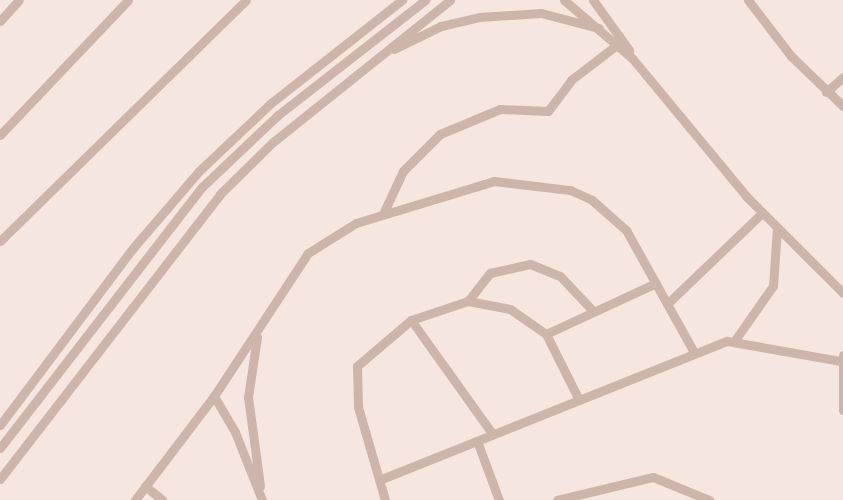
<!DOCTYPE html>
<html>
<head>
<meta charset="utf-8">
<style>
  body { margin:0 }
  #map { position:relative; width:843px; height:500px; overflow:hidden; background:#f5e7df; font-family:"Noto Sans",sans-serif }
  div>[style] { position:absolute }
  .minor>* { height:9px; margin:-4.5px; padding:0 4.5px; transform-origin:4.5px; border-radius:4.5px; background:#ceb5aa }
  span { translate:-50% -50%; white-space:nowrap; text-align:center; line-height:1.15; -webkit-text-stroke:4.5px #fcf2ed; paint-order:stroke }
</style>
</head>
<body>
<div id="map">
  <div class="minor">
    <div style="left:564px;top:0;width:89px;rotate:40.5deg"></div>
    <div style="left:632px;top:58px;width:179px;rotate:50.4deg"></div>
    <div style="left:746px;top:196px;width:137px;rotate:45deg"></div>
    <div style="left:593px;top:0;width:62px;rotate:54.2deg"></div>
    <div style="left:748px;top:0;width:71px;rotate:52.5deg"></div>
    <div style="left:791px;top:56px;width:72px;rotate:43.9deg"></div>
    <div style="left:0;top:21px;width:28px;rotate:-48deg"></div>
    <div style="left:394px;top:49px;width:52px;rotate:-26.1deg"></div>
    <div style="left:441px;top:26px;width:39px;rotate:-13deg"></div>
    <div style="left:479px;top:17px;width:62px;rotate:-3.7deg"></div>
    <div style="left:541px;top:13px;width:60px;rotate:14.5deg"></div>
    <div style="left:826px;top:92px;width:23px;rotate:-41deg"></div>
    <div style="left:0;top:135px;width:186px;rotate:-46.5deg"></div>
    <div style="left:383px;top:214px;width:47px;rotate:-65.1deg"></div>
    <div style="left:403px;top:171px;width:52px;rotate:-45deg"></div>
    <div style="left:440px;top:134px;width:65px;rotate:-22.6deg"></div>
    <div style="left:500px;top:109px;width:48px;rotate:2.4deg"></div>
    <div style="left:548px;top:111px;width:39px;rotate:-53deg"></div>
    <div style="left:571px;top:80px;width:59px;rotate:-37.5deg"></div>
    <div style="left:0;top:241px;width:344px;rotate:-44.4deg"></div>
    <div style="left:468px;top:301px;width:36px;rotate:-52deg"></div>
    <div style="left:490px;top:273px;width:41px;rotate:-12.7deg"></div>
    <div style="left:530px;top:264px;width:32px;rotate:22deg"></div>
    <div style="left:560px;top:276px;width:48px;rotate:46.7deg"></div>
    <div style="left:667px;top:304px;width:132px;rotate:-43.8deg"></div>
    <div style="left:411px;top:320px;width:139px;rotate:54.4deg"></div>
    <div style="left:546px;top:334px;width:121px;rotate:-24.9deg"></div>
    <div style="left:257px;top:337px;width:61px;rotate:98.5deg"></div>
    <div style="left:248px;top:397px;width:90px;rotate:82.3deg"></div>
    <div style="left:735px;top:340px;width:66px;rotate:-54.9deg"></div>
    <div style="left:773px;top:286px;width:58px;rotate:-86.1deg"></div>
    <div style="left:843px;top:355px;width:55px;rotate:90deg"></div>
    <div style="left:0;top:425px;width:221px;rotate:-53.1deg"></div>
    <div style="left:133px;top:248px;width:101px;rotate:-49.4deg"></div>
    <div style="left:199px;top:171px;width:99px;rotate:-43.4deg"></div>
    <div style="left:271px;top:103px;width:167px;rotate:-38.2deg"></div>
    <div style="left:477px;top:441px;width:63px;rotate:69.6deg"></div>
    <div style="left:0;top:448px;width:330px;rotate:-52.3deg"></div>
    <div style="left:202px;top:187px;width:105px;rotate:-43.5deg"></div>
    <div style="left:278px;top:115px;width:187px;rotate:-38deg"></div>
    <div style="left:0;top:479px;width:360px;rotate:-52.3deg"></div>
    <div style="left:220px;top:194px;width:74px;rotate:-44.5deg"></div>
    <div style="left:273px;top:142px;width:227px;rotate:-38.7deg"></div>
    <div style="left:379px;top:480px;width:375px;rotate:-21.8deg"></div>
    <div style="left:727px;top:341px;width:116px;rotate:10deg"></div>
    <div style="left:145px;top:486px;width:22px;rotate:39deg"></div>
    <div style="left:135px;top:500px;width:131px;rotate:-52.8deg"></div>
    <div style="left:262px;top:500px;width:73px;rotate:-111.7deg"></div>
    <div style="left:235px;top:432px;width:42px;rotate:-120.3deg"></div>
    <div style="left:214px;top:396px;width:171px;rotate:-56.7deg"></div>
    <div style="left:308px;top:253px;width:57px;rotate:-32deg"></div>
    <div style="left:356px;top:223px;width:144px;rotate:-16.9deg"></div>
    <div style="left:494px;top:181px;width:77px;rotate:6.8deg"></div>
    <div style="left:570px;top:190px;width:24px;rotate:24deg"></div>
    <div style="left:592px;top:200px;width:45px;rotate:41.4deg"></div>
    <div style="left:626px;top:230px;width:140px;rotate:60.9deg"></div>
    <div style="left:385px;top:500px;width:97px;rotate:-106.2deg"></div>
    <div style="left:358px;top:407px;width:41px;rotate:-91.4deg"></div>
    <div style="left:357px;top:366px;width:71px;rotate:-40.4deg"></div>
    <div style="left:411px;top:320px;width:60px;rotate:-18.4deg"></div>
    <div style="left:468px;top:301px;width:43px;rotate:10.8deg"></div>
    <div style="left:510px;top:309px;width:44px;rotate:34.8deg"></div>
    <div style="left:546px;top:334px;width:72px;rotate:63.4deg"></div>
    <div style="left:557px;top:500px;width:99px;rotate:-13.5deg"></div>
    <div style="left:653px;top:477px;width:61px;rotate:22.3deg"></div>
  </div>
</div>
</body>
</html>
